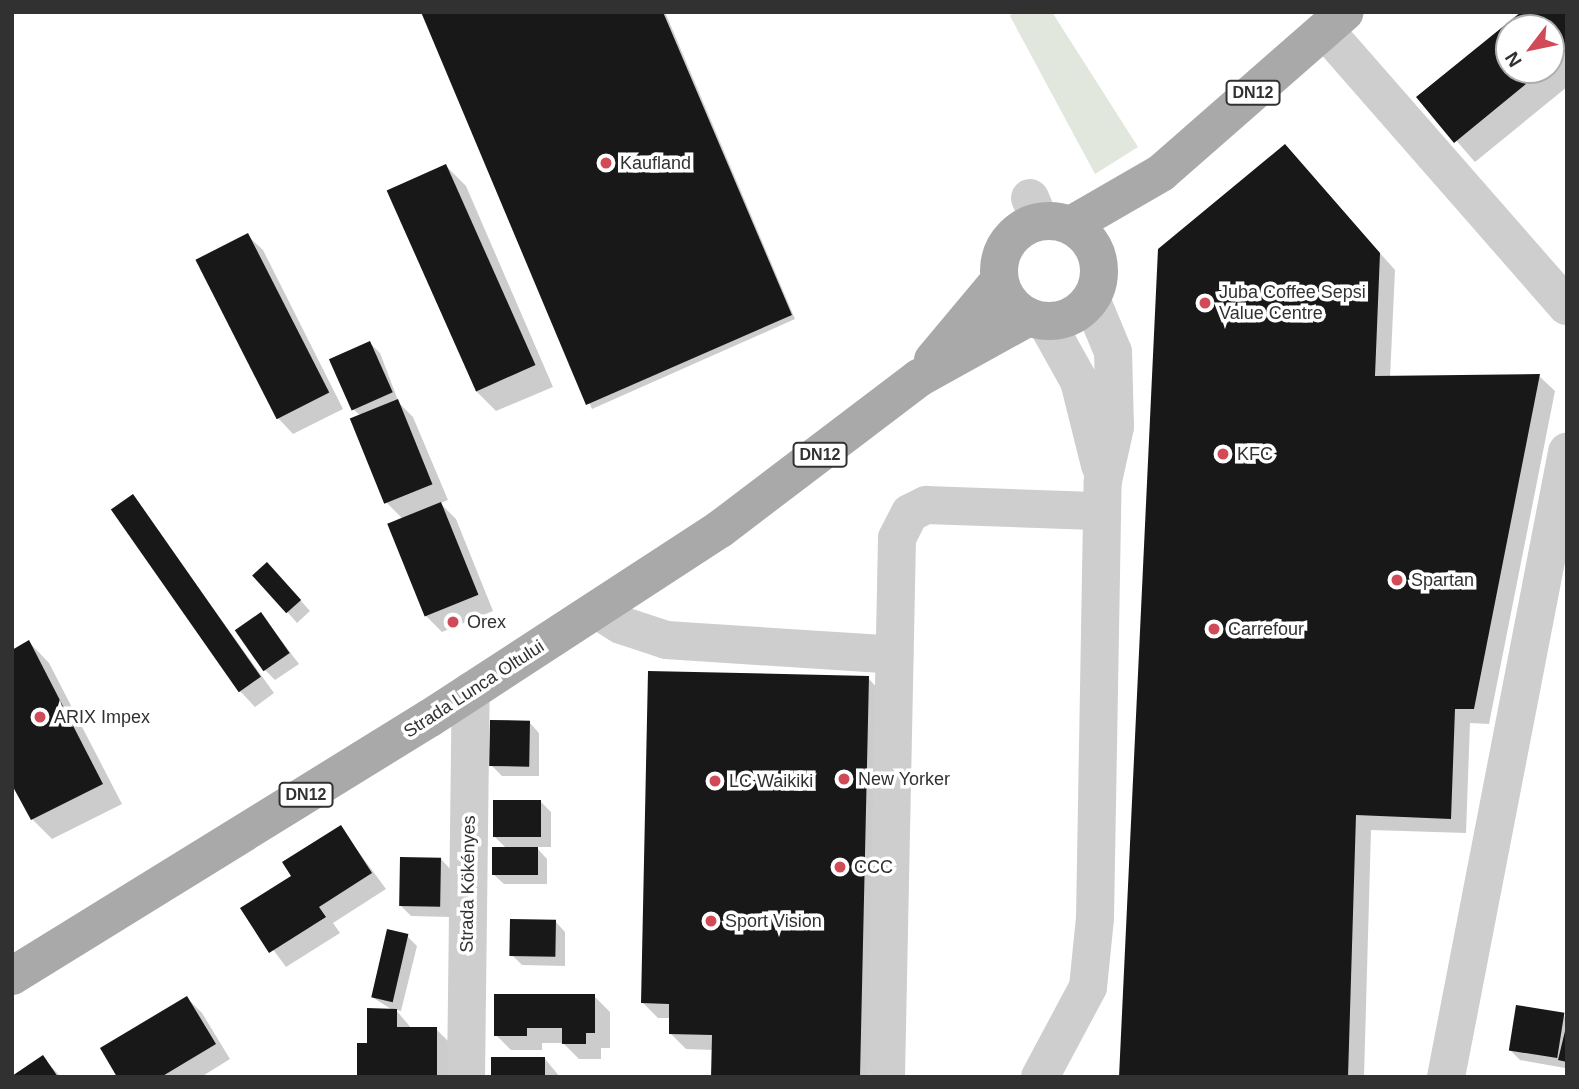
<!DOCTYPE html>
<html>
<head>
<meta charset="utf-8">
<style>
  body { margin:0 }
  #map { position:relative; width:1579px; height:1089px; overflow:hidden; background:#fff; font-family:Arial,sans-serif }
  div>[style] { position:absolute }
  .green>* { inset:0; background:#e1e7dc }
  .shadow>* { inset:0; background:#0003 }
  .building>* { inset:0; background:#181818; transform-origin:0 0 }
  .minor>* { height:38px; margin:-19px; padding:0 19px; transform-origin:19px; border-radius:19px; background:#cecece }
  .major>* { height:38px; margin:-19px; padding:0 19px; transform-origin:19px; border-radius:19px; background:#a9a9a9 }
  .major>.ring { margin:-19px; padding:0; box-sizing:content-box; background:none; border:38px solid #a9a9a9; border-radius:50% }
  .dots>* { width:19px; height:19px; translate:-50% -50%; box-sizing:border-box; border:4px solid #fff; border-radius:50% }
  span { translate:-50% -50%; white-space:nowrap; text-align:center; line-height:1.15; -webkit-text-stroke:7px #fff; paint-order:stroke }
  .shield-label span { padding:2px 5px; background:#fff; border:2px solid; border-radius:5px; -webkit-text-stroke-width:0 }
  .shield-label { font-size:16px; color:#313131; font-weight:700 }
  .poi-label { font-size:18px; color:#313131 }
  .left { translate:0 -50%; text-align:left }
  .street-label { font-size:18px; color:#313131 }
  .frame { position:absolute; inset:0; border:14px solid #313131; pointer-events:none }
  .north { position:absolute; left:1495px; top:14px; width:70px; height:70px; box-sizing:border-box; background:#fff; border:2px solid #adadad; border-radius:50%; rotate:238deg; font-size:19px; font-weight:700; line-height:28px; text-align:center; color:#313131 }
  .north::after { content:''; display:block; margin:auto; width:24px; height:32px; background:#d04b57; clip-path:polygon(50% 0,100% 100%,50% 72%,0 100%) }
</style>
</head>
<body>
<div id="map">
  <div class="green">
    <div style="clip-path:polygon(1013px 12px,1052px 12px,1138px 147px,1095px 174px,1010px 16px)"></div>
  </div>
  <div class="shadow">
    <div style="clip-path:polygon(423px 12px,665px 12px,795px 319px,592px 409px)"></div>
    <div style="clip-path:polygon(evenodd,1523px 12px,1567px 12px,1567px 87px,1475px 162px,1419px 98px,1523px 12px,1509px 28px,1551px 28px,1551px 70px,1509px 70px,1509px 28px)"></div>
    <div style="clip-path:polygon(1285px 146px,1395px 270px,1390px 378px,1539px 376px,1555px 391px,1489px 724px,1470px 723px,1466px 833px,1371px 830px,1364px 1077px,1121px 1077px)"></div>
    <div style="clip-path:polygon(446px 166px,466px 186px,553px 387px,496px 411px,476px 391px,388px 190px)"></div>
    <div style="clip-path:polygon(247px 235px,263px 250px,343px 409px,293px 434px,278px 418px)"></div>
    <div style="clip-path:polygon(370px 343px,380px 353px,399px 403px,413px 417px,448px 500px,440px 503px,456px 519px,493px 611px,442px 632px,426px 616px,403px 519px,387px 503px,361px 416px,353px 409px)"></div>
    <div style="clip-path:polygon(133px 497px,274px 693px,255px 707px,240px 691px,114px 510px)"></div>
    <div style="clip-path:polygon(277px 574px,310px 611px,297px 623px,256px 576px)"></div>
    <div style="clip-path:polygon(261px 614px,299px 664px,275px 680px,265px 670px)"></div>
    <div style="clip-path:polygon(29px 642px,49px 663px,122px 804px,52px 839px,32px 819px)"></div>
    <div style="clip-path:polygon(868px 678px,883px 694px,875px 1077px,713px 1077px,714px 1050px,686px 1049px,670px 1033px,671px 1018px,658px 1018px,642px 1002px)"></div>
    <div style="clip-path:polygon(529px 722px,539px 733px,539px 776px,502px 776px,492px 766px)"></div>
    <div style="clip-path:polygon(541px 802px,551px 812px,551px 847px,536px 847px,547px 859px,547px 884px,504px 884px,493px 874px,507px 849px,495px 837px)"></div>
    <div style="clip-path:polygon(340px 827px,386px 889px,333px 923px,340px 933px,286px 967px,243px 909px,294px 876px)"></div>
    <div style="clip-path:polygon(441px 859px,451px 870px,450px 917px,411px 916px,401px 906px)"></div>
    <div style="clip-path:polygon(555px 921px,565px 932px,565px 966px,522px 965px,512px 955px)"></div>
    <div style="clip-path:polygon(407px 936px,417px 946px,401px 1011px,396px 1010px,412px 1029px,436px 1029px,452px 1045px,452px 1077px,359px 1077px,369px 1045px,391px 1009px,372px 997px)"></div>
    <div style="clip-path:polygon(594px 996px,610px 1012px,610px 1048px,601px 1048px,601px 1059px,579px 1059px,563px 1043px,542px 1043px,542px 1050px,511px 1050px,496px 1035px)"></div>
    <div style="clip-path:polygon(187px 998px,202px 1013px,230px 1059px,201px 1077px,119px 1077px)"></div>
    <div style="clip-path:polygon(1563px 1015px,1567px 1019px,1565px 1068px,1520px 1060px,1510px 1050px)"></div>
    <div style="clip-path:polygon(43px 1058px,61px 1077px,14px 1077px)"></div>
    <div style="clip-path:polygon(545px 1059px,560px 1077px,493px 1077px)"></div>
  </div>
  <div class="building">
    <div style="clip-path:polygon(421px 12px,663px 12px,792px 315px,586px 405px)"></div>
    <div style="clip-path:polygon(1521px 12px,1567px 12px,1567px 50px,1551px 63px,1551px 28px,1509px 28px,1509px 70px,1543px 70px,1454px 143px,1416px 97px)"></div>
    <div style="clip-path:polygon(1285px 144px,1380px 253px,1375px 376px,1540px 374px,1474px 709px,1455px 709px,1451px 819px,1356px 815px,1348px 1077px,1119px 1077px,1158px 249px)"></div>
    <div style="left:446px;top:164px;width:220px;height:65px;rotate:66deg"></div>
    <div style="left:248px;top:233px;width:179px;height:59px;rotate:63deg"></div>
    <div style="left:370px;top:341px;width:56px;height:45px;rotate:66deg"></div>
    <div style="left:398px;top:399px;width:92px;height:52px;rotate:68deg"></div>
    <div style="left:133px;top:494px;width:223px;height:27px;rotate:55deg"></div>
    <div style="left:441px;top:502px;width:100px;height:58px;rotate:68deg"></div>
    <div style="left:267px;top:562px;width:51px;height:20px;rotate:48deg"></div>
    <div style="left:261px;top:612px;width:50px;height:32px;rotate:55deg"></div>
    <div style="clip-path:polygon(29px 640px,103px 784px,31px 820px,12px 785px,12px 650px)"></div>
    <div style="clip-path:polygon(648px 671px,869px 676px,860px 1077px,711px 1077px,712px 1035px,669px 1034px,669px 1004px,641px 1003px)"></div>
    <div style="left:490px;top:720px;width:40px;height:46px;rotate:1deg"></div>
    <div style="left:493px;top:800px;width:48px;height:37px"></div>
    <div style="clip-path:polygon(341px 825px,372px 873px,319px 907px,326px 917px,269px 953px,240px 908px,291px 876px,282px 862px)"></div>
    <div style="left:492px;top:847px;width:46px;height:28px"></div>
    <div style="left:400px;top:857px;width:41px;height:49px;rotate:1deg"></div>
    <div style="left:510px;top:919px;width:46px;height:37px;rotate:1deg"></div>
    <div style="left:387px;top:929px;width:22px;height:70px;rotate:13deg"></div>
    <div style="clip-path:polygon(494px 994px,595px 994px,595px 1033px,586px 1033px,586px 1044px,562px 1044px,562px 1028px,527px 1028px,527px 1036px,494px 1036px)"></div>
    <div style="clip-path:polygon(187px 996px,216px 1044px,161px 1077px,117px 1077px,100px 1048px)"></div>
    <div style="left:1516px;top:1005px;width:49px;height:46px;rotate:9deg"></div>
    <div style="clip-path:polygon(367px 1008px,397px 1009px,397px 1027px,437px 1027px,437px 1077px,357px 1077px,357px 1043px,367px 1043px)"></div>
    <div style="clip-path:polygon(1566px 1027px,1567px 1027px,1567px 1062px,1558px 1060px)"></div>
    <div style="clip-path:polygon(43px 1055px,58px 1077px,12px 1077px,12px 1076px)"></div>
    <div style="left:491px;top:1057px;width:54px;height:20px"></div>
  </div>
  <div class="minor">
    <div style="left:1325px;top:30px;width:367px;rotate:48.8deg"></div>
    <div style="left:1030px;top:198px;width:25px;rotate:67deg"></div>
    <div style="left:1046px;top:322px;width:68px;rotate:60.8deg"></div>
    <div style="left:1079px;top:381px;width:87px;rotate:76deg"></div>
    <div style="left:597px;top:610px;width:28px;rotate:32deg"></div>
    <div style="left:621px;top:625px;width:47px;rotate:18.4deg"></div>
    <div style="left:666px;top:640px;width:229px;rotate:3.7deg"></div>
    <div style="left:466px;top:1077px;width:386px;rotate:-89.3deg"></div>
    <div style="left:886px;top:1077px;width:539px;rotate:-88.83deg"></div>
    <div style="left:897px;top:538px;width:28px;rotate:-63deg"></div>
    <div style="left:910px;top:513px;width:18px;rotate:-27deg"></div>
    <div style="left:926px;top:505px;width:176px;rotate:2deg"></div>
    <div style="left:1040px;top:1077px;width:102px;rotate:-61.9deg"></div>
    <div style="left:1088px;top:987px;width:69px;rotate:-84.2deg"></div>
    <div style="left:1095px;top:918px;width:437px;rotate:-89deg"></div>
    <div style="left:1103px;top:481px;width:55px;rotate:-77.5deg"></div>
    <div style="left:1115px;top:427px;width:75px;rotate:-91.5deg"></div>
    <div style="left:1113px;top:352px;width:57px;rotate:-112.5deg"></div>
    <div style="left:1446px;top:1077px;width:637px;rotate:-79.04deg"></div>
  </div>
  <div class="major">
    <div class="ring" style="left:999px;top:221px;width:62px;height:62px"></div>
    <div style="left:1071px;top:225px;width:104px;rotate:-30deg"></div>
    <div style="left:1161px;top:173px;width:244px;rotate:-41.2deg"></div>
    <div style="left:933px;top:360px;width:103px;rotate:-50.1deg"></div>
    <div style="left:12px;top:976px;width:491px;rotate:-31.7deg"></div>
    <div style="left:430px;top:718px;width:346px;rotate:-33.1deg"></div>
    <div style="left:720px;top:529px;width:250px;rotate:-37.2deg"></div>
    <div style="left:919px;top:378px;width:126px;rotate:-29deg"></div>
  </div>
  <div class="dots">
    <div style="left:606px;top:163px;background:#d04b57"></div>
    <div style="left:1205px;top:303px;background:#d04b57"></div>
    <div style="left:1223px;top:454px;background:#d04b57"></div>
    <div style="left:1397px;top:580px;background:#d04b57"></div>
    <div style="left:453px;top:622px;background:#d04b57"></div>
    <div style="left:1214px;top:629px;background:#d04b57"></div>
    <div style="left:40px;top:717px;background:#d04b57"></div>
    <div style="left:844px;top:779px;background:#d04b57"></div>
    <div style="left:715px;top:781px;background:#d04b57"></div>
    <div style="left:840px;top:867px;background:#d04b57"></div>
    <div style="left:711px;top:921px;background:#d04b57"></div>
  </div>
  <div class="shield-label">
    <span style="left:1253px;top:93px">DN12</span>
    <span style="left:820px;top:455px">DN12</span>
    <span style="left:306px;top:795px">DN12</span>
  </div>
  <div class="poi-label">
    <span class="left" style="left:620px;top:163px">Kaufland</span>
    <span class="left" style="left:1219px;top:303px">Juba Coffee Sepsi<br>Value Centre</span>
    <span class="left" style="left:1237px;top:454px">KFC</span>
    <span class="left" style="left:1411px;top:580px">Spartan</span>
    <span class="left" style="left:467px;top:622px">Orex</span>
    <span class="left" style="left:1228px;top:629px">Carrefour</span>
    <span class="left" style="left:54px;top:717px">ARIX Impex</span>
    <span class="left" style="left:858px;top:779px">New Yorker</span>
    <span class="left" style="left:729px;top:781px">LC Waikiki</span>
    <span class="left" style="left:854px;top:867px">CCC</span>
    <span class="left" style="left:725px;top:921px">Sport Vision</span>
  </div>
  <div class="street-label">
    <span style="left:474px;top:689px;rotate:-33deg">Strada Lunca Oltului</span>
    <span style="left:468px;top:884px;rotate:-89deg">Strada Kökényes</span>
  </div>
  <div class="frame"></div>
  <div class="north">N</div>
</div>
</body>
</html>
